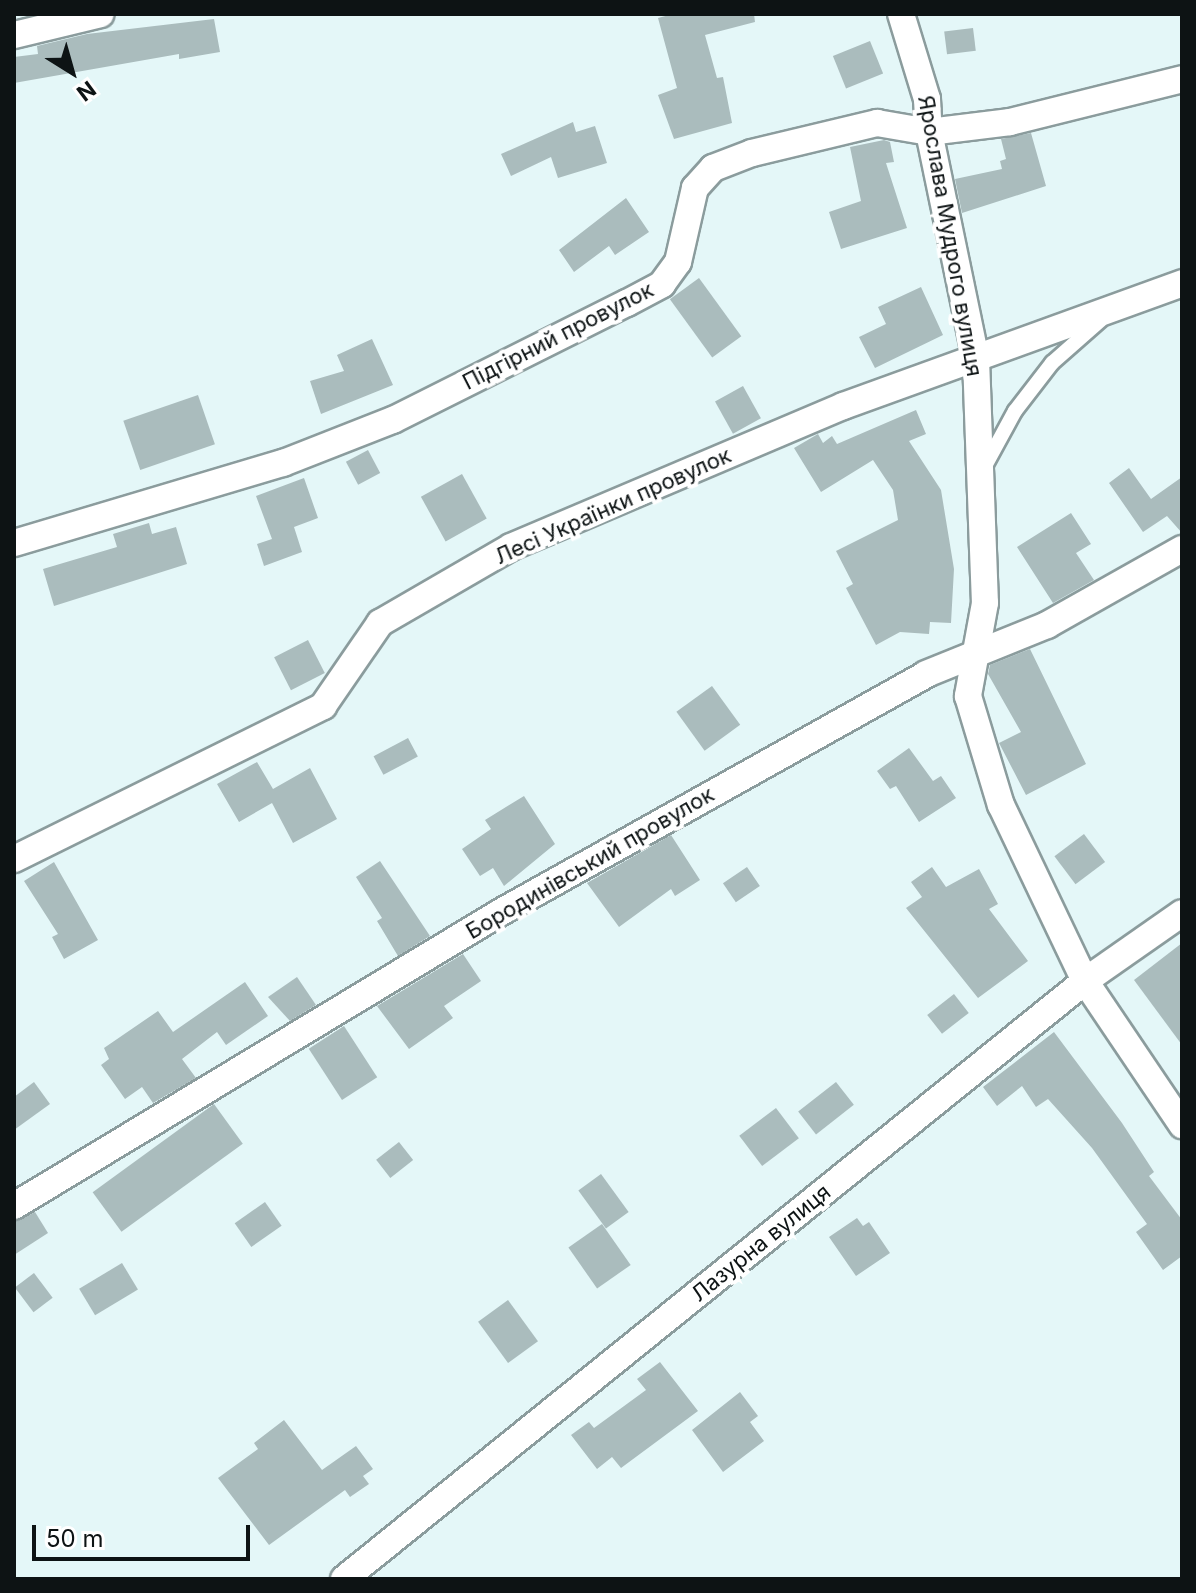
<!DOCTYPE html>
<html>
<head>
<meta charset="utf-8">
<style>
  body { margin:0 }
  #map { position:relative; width:1196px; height:1593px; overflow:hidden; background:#e4f7f8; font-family:Inter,sans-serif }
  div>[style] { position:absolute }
  .building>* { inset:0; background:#aabcbd; transform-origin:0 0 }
  .roads { filter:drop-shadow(2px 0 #8b9c9d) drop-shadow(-2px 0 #8b9c9d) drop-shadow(0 2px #8b9c9d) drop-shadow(0 -2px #8b9c9d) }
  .service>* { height:14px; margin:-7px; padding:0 7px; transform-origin:7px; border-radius:7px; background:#fff }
  .minor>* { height:26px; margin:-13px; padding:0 13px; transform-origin:13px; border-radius:13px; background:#fff }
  span { translate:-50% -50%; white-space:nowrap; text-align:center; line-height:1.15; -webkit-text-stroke:8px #fff; paint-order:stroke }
  .street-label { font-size:22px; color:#0d1314 }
  .frame { position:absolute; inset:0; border:16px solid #0d1314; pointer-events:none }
  .north { position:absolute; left:32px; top:32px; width:80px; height:80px; -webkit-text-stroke:6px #fff; paint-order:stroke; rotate:143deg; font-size:22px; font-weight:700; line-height:32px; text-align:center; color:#0d1314 }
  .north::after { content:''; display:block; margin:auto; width:28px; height:36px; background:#0d1314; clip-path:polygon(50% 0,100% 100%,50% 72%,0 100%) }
  .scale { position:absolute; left:32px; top:1525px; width:218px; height:36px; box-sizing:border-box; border:4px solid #0d1314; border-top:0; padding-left:10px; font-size:24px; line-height:28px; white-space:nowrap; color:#0d1314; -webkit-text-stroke:6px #fff; paint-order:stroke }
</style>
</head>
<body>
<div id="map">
  <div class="building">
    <div style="clip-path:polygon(673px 14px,754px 14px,755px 22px,705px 35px,717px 78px,723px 77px,732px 123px,674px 139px,658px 95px,677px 88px,658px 18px)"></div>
    <div style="clip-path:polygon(214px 19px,220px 52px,179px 59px,179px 54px,14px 83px,14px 57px,38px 54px,37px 46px,87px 34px)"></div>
    <div style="left:973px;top:28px;width:23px;height:29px;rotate:83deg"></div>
    <div style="left:870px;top:41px;width:35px;height:40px;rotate:68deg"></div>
    <div style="clip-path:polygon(573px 122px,576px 132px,595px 126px,607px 163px,558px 178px,551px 157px,511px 176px,501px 154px)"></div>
    <div style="clip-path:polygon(1031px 133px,1046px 186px,962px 213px,955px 179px,1002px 169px,1000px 161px,1006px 159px,1001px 139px)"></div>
    <div style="clip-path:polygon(884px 140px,890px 142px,894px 162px,886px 163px,907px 228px,841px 249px,829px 212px,861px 201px,850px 147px)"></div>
    <div style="clip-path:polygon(626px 198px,649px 232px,615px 255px,609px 246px,574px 272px,559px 250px)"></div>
    <div style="left:699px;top:278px;width:72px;height:36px;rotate:54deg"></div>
    <div style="clip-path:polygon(921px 287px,943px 335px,875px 368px,859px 337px,886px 324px,878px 307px)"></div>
    <div style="clip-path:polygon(372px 339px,393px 385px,321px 414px,310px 381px,344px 371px,337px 355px)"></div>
    <div style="left:743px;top:386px;width:37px;height:32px;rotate:61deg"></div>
    <div style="left:198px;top:395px;width:52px;height:79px;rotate:71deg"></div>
    <div style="clip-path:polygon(916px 410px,926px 434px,909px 441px,941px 490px,954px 569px,951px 623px,930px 622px,929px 634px,900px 632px,876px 645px,846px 588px,853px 584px,836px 551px,898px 520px,893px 490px,873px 460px,821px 492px,794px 448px,818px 434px,823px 443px,832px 436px,837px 444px)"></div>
    <div style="left:368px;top:450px;width:26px;height:25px;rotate:62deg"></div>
    <div style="clip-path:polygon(1129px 468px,1151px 499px,1182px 477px,1182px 533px,1167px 516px,1143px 532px,1109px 483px)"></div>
    <div style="left:462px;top:474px;width:51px;height:47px;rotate:61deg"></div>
    <div style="clip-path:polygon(304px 478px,318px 518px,294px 527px,302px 552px,264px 566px,257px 544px,272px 539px,256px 496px)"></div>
    <div style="clip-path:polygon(1071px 513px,1091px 544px,1076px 553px,1094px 580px,1053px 603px,1017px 547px)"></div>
    <div style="clip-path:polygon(149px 523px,152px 534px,176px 527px,187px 564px,54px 606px,43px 569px,117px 547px,113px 534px)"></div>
    <div style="left:308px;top:640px;width:37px;height:38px;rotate:63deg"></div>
    <div style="clip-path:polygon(1030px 649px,1086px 764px,1026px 795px,999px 743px,1021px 732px,988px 674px,990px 665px)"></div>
    <div style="left:712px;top:686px;width:48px;height:44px;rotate:54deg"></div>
    <div style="left:408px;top:738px;width:21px;height:39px;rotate:62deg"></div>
    <div style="clip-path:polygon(909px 748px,933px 781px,941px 776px,956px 798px,919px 822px,896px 786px,890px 789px,877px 771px)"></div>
    <div style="clip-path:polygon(257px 762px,273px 789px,310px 768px,337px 819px,293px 843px,272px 803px,239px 822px,217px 784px)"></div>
    <div style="clip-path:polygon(524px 796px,555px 844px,504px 886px,493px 868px,480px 876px,462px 849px,491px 829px,485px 820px)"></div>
    <div style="left:1084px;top:834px;width:35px;height:37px;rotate:53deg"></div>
    <div style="clip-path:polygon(671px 835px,700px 880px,675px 896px,671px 889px,619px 927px,587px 883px)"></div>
    <div style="clip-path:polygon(380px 861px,430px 936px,398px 956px,377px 921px,382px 918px,356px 877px)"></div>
    <div style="clip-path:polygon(54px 862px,98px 940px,64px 959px,52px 937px,58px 934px,24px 881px)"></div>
    <div style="left:747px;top:867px;width:23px;height:29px;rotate:56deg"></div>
    <div style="clip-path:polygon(932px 867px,946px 887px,979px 869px,998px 904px,989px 909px,1028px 961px,978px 998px,906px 908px,922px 897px,911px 882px)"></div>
    <div style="clip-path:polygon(1182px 943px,1182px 1045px,1134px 980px)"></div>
    <div style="clip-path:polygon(463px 954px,481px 981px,444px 1006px,453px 1018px,409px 1049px,377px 1006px)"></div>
    <div style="clip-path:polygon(297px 977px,316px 1005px,290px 1021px,268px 997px)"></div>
    <div style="clip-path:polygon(245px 982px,268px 1016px,226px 1045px,217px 1032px,182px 1059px,196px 1078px,153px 1103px,142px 1087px,125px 1099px,101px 1065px,109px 1059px,104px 1048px,158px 1011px,173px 1032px)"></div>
    <div style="left:954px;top:994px;width:24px;height:34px;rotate:52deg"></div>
    <div style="left:344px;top:1026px;width:61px;height:42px;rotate:57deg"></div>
    <div style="clip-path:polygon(1054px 1032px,1122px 1123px,1154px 1172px,1149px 1176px,1182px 1220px,1182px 1256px,1163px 1270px,1136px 1232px,1147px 1224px,1092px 1148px,1048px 1099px,1036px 1107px,1022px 1086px,997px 1106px,983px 1087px)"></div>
    <div style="clip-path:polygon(34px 1082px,50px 1104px,14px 1130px,14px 1097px)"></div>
    <div style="left:836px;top:1082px;width:29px;height:48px;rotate:52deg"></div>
    <div style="left:214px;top:1104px;width:49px;height:150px;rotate:54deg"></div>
    <div style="left:776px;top:1108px;width:38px;height:46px;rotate:53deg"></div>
    <div style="left:399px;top:1142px;width:23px;height:29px;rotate:52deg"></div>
    <div style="left:601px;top:1174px;width:47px;height:28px;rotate:54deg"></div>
    <div style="left:265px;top:1202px;width:29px;height:37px;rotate:55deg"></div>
    <div style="clip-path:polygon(35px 1212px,48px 1233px,14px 1255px,14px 1222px)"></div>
    <div style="clip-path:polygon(857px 1218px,863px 1226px,869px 1222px,890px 1253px,856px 1276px,829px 1237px)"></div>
    <div style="left:602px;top:1224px;width:50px;height:41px;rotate:55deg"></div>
    <div style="left:122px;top:1263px;width:31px;height:50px;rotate:59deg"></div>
    <div style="left:34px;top:1273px;width:31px;height:24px;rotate:53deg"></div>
    <div style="left:508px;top:1300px;width:51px;height:37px;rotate:54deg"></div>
    <div style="clip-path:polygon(660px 1362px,698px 1411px,621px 1468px,612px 1457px,597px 1469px,571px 1435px,589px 1422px,594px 1428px,646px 1390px,637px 1379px)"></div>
    <div style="clip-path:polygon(740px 1392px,758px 1416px,750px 1422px,764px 1441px,723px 1472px,692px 1430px)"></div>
    <div style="clip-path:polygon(284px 1420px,322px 1470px,356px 1446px,373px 1469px,363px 1476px,369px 1484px,350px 1497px,345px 1490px,269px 1545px,218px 1478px,258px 1449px,254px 1443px)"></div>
  </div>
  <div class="roads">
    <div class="service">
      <div style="left:984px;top:468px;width:65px;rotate:-61.5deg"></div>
      <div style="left:1015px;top:411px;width:61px;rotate:-52.4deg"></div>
      <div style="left:1052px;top:363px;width:65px;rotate:-41.3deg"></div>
    </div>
    <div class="minor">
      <div style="left:901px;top:14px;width:89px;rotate:73deg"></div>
      <div style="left:927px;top:99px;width:33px;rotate:87deg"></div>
      <div style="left:929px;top:132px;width:232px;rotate:78.3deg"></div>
      <div style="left:976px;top:359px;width:244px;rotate:87.9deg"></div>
      <div style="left:985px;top:603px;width:95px;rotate:100.4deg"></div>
      <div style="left:968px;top:696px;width:114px;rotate:73.2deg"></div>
      <div style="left:1001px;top:805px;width:195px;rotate:64.5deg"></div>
      <div style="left:1085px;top:981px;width:174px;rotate:56deg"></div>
      <div style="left:14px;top:35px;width:89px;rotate:-13.6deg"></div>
      <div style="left:14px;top:543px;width:281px;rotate:-16.6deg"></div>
      <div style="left:283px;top:463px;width:118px;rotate:-21.4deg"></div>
      <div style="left:393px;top:420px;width:262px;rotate:-26.6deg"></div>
      <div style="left:627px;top:303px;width:40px;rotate:-28deg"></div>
      <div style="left:662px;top:284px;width:27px;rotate:-54deg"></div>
      <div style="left:678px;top:262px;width:76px;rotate:-77.1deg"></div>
      <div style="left:695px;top:188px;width:27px;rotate:-48deg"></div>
      <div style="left:713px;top:168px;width:42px;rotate:-21deg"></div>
      <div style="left:752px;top:153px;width:129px;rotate:-13.5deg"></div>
      <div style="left:877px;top:123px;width:53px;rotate:9.8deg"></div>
      <div style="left:929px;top:132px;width:82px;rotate:-7deg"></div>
      <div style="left:1010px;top:122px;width:177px;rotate:-14deg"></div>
      <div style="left:14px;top:859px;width:345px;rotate:-26.3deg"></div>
      <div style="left:323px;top:706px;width:101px;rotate:-55.5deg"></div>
      <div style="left:380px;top:623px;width:151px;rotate:-30.1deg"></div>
      <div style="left:511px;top:547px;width:361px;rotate:-23deg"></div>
      <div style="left:843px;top:406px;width:361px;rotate:-19.9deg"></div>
      <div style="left:14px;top:1206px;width:569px;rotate:-31.12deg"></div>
      <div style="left:501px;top:912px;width:487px;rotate:-29.2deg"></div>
      <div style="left:926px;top:674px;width:131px;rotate:-22deg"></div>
      <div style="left:1047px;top:625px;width:155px;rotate:-29.4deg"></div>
      <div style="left:344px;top:1579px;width:952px;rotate:-38.9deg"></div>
      <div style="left:1085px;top:981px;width:118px;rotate:-35deg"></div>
    </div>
  </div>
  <div class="street-label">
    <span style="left:950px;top:236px;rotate:80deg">Ярослава Мудрого вулиця</span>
    <span style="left:558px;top:336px;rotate:-27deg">Підгірний провулок</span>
    <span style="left:613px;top:506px;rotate:-24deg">Лесі Українки провулок</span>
    <span style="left:590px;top:863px;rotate:-30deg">Бородинівський провулок</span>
    <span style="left:761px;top:1243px;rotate:-39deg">Лазурна вулиця</span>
  </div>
  <div class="frame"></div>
  <div class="north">N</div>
  <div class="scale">50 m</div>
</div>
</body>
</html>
